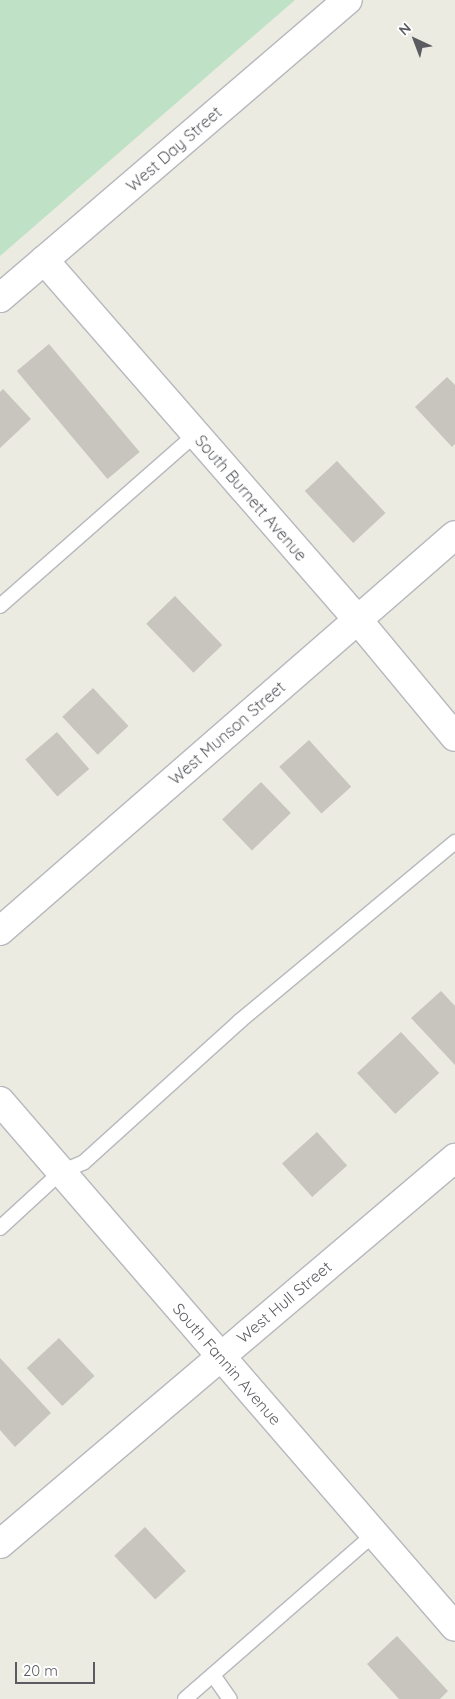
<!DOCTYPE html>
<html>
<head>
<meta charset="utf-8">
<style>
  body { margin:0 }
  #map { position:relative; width:455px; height:1699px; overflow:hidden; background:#ebebe1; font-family:Quicksand,sans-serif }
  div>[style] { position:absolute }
  .green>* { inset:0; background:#bfe1c5 }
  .building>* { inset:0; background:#c7c5be; transform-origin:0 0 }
  .roads { filter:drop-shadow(1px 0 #b7b8bd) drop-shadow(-1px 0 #b7b8bd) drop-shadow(0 1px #b7b8bd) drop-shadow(0 -1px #b7b8bd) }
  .service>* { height:14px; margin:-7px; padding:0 7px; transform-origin:7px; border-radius:7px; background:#fff }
  .minor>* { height:28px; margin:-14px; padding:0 14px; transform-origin:14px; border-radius:14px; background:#fff }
  .tertiary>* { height:28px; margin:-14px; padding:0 14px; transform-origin:14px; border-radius:14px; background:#fff }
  span { translate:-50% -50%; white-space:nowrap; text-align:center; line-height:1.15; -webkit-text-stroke:4px #fff; paint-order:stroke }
  .street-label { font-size:16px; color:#5a5c61 }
  .north { position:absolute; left:390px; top:15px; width:50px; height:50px; -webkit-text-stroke:4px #fff; paint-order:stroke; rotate:317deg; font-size:14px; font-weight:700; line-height:20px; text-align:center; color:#5a5c61 }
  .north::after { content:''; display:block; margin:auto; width:18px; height:22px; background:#5a5c61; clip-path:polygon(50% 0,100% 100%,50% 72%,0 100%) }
  .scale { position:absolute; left:15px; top:1662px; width:80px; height:22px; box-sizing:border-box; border:2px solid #5a5c61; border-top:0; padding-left:6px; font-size:15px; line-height:18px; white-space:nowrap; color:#5a5c61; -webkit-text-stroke:4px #fff; paint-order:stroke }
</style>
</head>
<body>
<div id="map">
  <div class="green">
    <div style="clip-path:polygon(0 0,295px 0,0 256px)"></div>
  </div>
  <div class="building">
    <div style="left:49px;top:344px;width:141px;height:42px;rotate:50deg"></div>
    <div style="clip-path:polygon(447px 377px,455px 385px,455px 444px,452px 447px,415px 407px)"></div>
    <div style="clip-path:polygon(3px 389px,31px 419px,0 448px,0 392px)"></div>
    <div style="left:337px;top:461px;width:71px;height:44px;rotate:47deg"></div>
    <div style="left:175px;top:596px;width:68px;height:40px;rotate:46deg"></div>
    <div style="left:93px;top:688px;width:52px;height:42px;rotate:47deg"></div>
    <div style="left:57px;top:732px;width:49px;height:42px;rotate:49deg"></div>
    <div style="left:309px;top:740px;width:63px;height:40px;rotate:48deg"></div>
    <div style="left:261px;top:782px;width:43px;height:54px;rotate:46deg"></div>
    <div style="clip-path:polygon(441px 991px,455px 1006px,455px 1065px,411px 1018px)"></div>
    <div style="left:401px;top:1032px;width:56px;height:60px;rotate:47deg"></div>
    <div style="left:317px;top:1132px;width:45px;height:47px;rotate:48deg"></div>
    <div style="left:59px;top:1338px;width:52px;height:44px;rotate:47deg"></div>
    <div style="clip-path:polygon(0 1358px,51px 1413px,15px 1447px,0 1430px)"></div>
    <div style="left:145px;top:1527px;width:60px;height:42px;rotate:47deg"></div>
    <div style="clip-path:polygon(397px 1636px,448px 1691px,440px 1699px,399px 1699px,367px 1664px)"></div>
  </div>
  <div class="roads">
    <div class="service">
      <div style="left:0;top:606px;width:261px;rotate:-41.3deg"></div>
      <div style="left:0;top:1228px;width:83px;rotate:-42.6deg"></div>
      <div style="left:61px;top:1172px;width:25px;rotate:-23deg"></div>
      <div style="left:84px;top:1162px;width:210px;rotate:-42.1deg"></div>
      <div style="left:240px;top:1021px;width:280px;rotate:-39.8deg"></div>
      <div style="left:213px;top:1675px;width:29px;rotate:55deg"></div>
      <div style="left:185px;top:1699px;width:251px;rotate:-41.1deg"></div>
    </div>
    <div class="minor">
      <div style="left:44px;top:260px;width:476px;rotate:48.9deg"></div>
      <div style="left:357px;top:619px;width:153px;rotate:50.3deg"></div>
      <div style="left:0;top:931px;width:603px;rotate:-41.03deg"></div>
      <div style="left:0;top:1101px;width:695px;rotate:49.14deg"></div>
      <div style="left:0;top:1544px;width:597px;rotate:-40.31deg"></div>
    </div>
    <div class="tertiary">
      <div style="left:0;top:298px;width:458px;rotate:-40.6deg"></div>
    </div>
  </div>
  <div class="street-label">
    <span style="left:174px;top:149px;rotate:-41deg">West Day Street</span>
    <span style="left:251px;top:498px;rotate:49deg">South Burnett Avenue</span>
    <span style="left:227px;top:733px;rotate:-41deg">West Munson Street</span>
    <span style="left:284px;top:1302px;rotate:-40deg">West Hull Street</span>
    <span style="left:227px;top:1364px;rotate:49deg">South Fannin Avenue</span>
  </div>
  <div class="north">N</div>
  <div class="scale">20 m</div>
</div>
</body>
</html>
